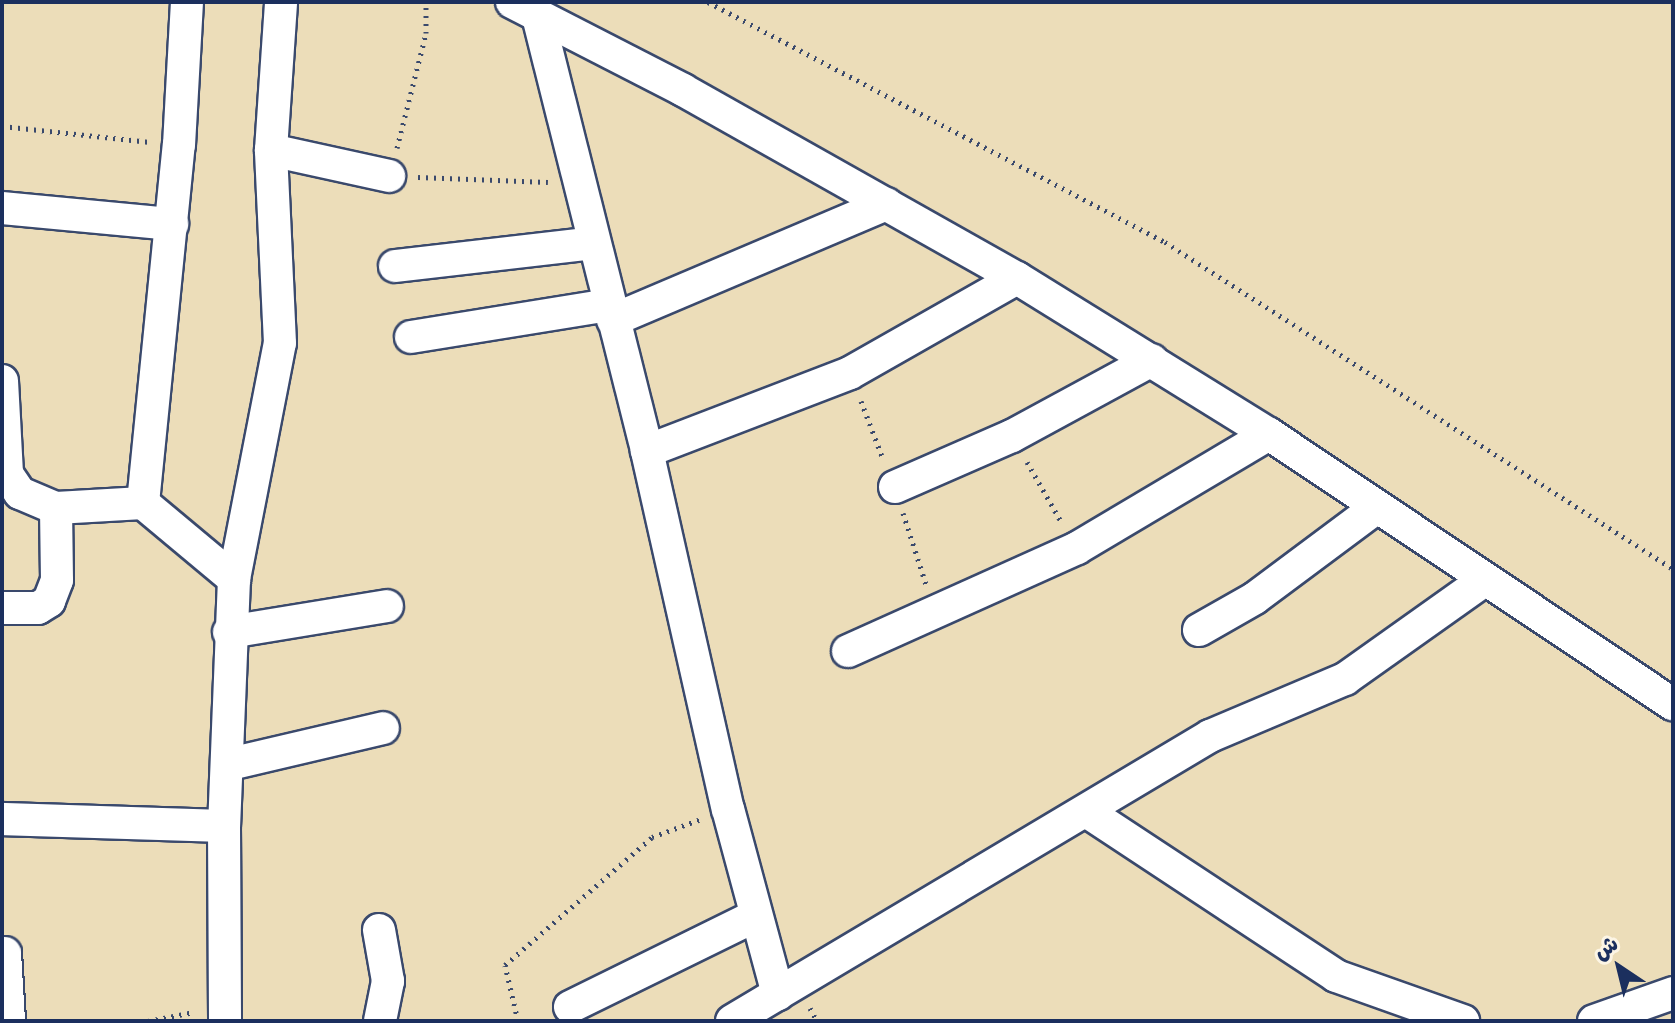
<!DOCTYPE html>
<html>
<head>
<meta charset="utf-8">
<style>
  body { margin:0 }
  #map { position:relative; width:1675px; height:1023px; overflow:hidden; background:#ecddb9; font-family:Delius,"Playpen Sans Arabic",sans-serif }
  div>[style] { position:absolute }
  .path>* { height:5px; margin-top:-2.5px; transform-origin:0; background:repeating-linear-gradient(90deg,#3a496c 0 2px,transparent 0 8px) }
  .roads { filter:drop-shadow(2px 0 #3a496c) drop-shadow(-2px 0 #3a496c) drop-shadow(0 2px #3a496c) drop-shadow(0 -2px #3a496c) }
  .minor>* { height:32px; margin:-16px; padding:0 16px; transform-origin:16px; border-radius:16px; background:#fff }
  span { translate:-50% -50%; white-space:nowrap; text-align:center; line-height:1.15; -webkit-text-stroke:6px #fcf5e5; paint-order:stroke }
  .frame { position:absolute; inset:0; border:4px solid #1b2f5e; pointer-events:none }
  .north { position:absolute; left:1579px; top:927px; width:80px; height:80px; -webkit-text-stroke:6px #fcf5e5; paint-order:stroke; rotate:325deg; font-size:22px; font-weight:700; line-height:32px; text-align:center; color:#1b2f5e }
  .north::after { content:''; display:block; margin:auto; width:28px; height:36px; background:#1b2f5e; clip-path:polygon(50% 0,100% 100%,50% 72%,0 100%) }
</style>
</head>
<body>
<div id="map">
  <div class="path">
    <div style="left:708px;top:2px;width:516px;rotate:27.71deg"></div>
    <div style="left:1165px;top:242px;width:604px;rotate:32.77deg"></div>
    <div style="left:2px;top:126px;width:149px;rotate:6.2deg"></div>
    <div style="left:397px;top:148px;width:119px;rotate:-75.8deg"></div>
    <div style="left:426px;top:33px;width:31px;rotate:-90deg"></div>
    <div style="left:418px;top:177px;width:130px;rotate:2.2deg"></div>
    <div style="left:861px;top:401px;width:62px;rotate:69.2deg"></div>
    <div style="left:1027px;top:462px;width:70px;rotate:60.2deg"></div>
    <div style="left:903px;top:513px;width:75px;rotate:72.1deg"></div>
    <div style="left:810px;top:1008px;width:15px;rotate:62deg"></div>
    <div style="left:148px;top:1021px;width:47px;rotate:-11.1deg"></div>
    <div style="left:518px;top:1021px;width:57px;rotate:-103.1deg"></div>
    <div style="left:505px;top:965px;width:195px;rotate:-41deg"></div>
    <div style="left:652px;top:837px;width:52px;rotate:-20.2deg"></div>
  </div>
  <div class="roads">
    <div class="minor">
      <div style="left:512px;top:2px;width:192px;rotate:27.2deg"></div>
      <div style="left:683px;top:90px;width:383px;rotate:29.4deg"></div>
      <div style="left:1017px;top:278px;width:296px;rotate:31.8deg"></div>
      <div style="left:1269px;top:434px;width:486px;rotate:33.8deg"></div>
      <div style="left:538px;top:16px;width:448px;rotate:75.9deg"></div>
      <div style="left:647px;top:451px;width:367px;rotate:77.3deg"></div>
      <div style="left:728px;top:809px;width:192px;rotate:74.9deg"></div>
      <div style="left:271px;top:150px;width:121px;rotate:12.4deg"></div>
      <div style="left:2px;top:208px;width:171px;rotate:5.4deg"></div>
      <div style="left:395px;top:266px;width:199px;rotate:-6.6deg"></div>
      <div style="left:613px;top:320px;width:297px;rotate:-23deg"></div>
      <div style="left:411px;top:337px;width:200px;rotate:-9.2deg"></div>
      <div style="left:2px;top:381px;width:93px;rotate:86.9deg"></div>
      <div style="left:7px;top:474px;width:23px;rotate:56deg"></div>
      <div style="left:20px;top:493px;width:39px;rotate:23deg"></div>
      <div style="left:56px;top:508px;width:87px;rotate:-3.3deg"></div>
      <div style="left:143px;top:503px;width:119px;rotate:39.9deg"></div>
      <div style="left:234px;top:579px;width:247px;rotate:92.3deg"></div>
      <div style="left:224px;top:826px;width:195px;rotate:89.7deg"></div>
      <div style="left:647px;top:451px;width:217px;rotate:-21deg"></div>
      <div style="left:850px;top:373px;width:192px;rotate:-29.6deg"></div>
      <div style="left:895px;top:487px;width:128px;rotate:-23.6deg"></div>
      <div style="left:1012px;top:436px;width:159px;rotate:-28.5deg"></div>
      <div style="left:143px;top:503px;width:360px;rotate:-84.3deg"></div>
      <div style="left:179px;top:145px;width:143px;rotate:-86.8deg"></div>
      <div style="left:234px;top:579px;width:240px;rotate:-79deg"></div>
      <div style="left:280px;top:343px;width:193px;rotate:-92.7deg"></div>
      <div style="left:271px;top:150px;width:148px;rotate:-86.1deg"></div>
      <div style="left:2px;top:608px;width:36px"></div>
      <div style="left:38px;top:608px;width:13px;rotate:-32deg"></div>
      <div style="left:49px;top:601px;width:22px;rotate:-69deg"></div>
      <div style="left:57px;top:580px;width:72px;rotate:-90.8deg"></div>
      <div style="left:1199px;top:630px;width:64px;rotate:-29.7deg"></div>
      <div style="left:1255px;top:598px;width:152px;rotate:-36.7deg"></div>
      <div style="left:229px;top:632px;width:160px;rotate:-9.3deg"></div>
      <div style="left:848px;top:651px;width:251px;rotate:-24.2deg"></div>
      <div style="left:1077px;top:548px;width:223px;rotate:-30.7deg"></div>
      <div style="left:230px;top:764px;width:157px;rotate:-13.2deg"></div>
      <div style="left:1089px;top:813px;width:296px;rotate:33.4deg"></div>
      <div style="left:1336px;top:976px;width:135px;rotate:19.5deg"></div>
      <div style="left:2px;top:819px;width:222px;rotate:1.8deg"></div>
      <div style="left:379px;top:930px;width:52px;rotate:80deg"></div>
      <div style="left:388px;top:981px;width:41px;rotate:101.3deg"></div>
      <div style="left:5px;top:953px;width:68px;rotate:86.6deg"></div>
      <div style="left:570px;top:1007px;width:206px;rotate:-26.2deg"></div>
      <div style="left:732px;top:1021px;width:557px;rotate:-30.8deg"></div>
      <div style="left:1210px;top:736px;width:147px;rotate:-22.9deg"></div>
      <div style="left:1345px;top:679px;width:169px;rotate:-35.4deg"></div>
      <div style="left:1594px;top:1021px;width:84px;rotate:-19.5deg"></div>
    </div>
  </div>
  <div class="frame"></div>
  <div class="north">ش</div>
</div>
</body>
</html>
